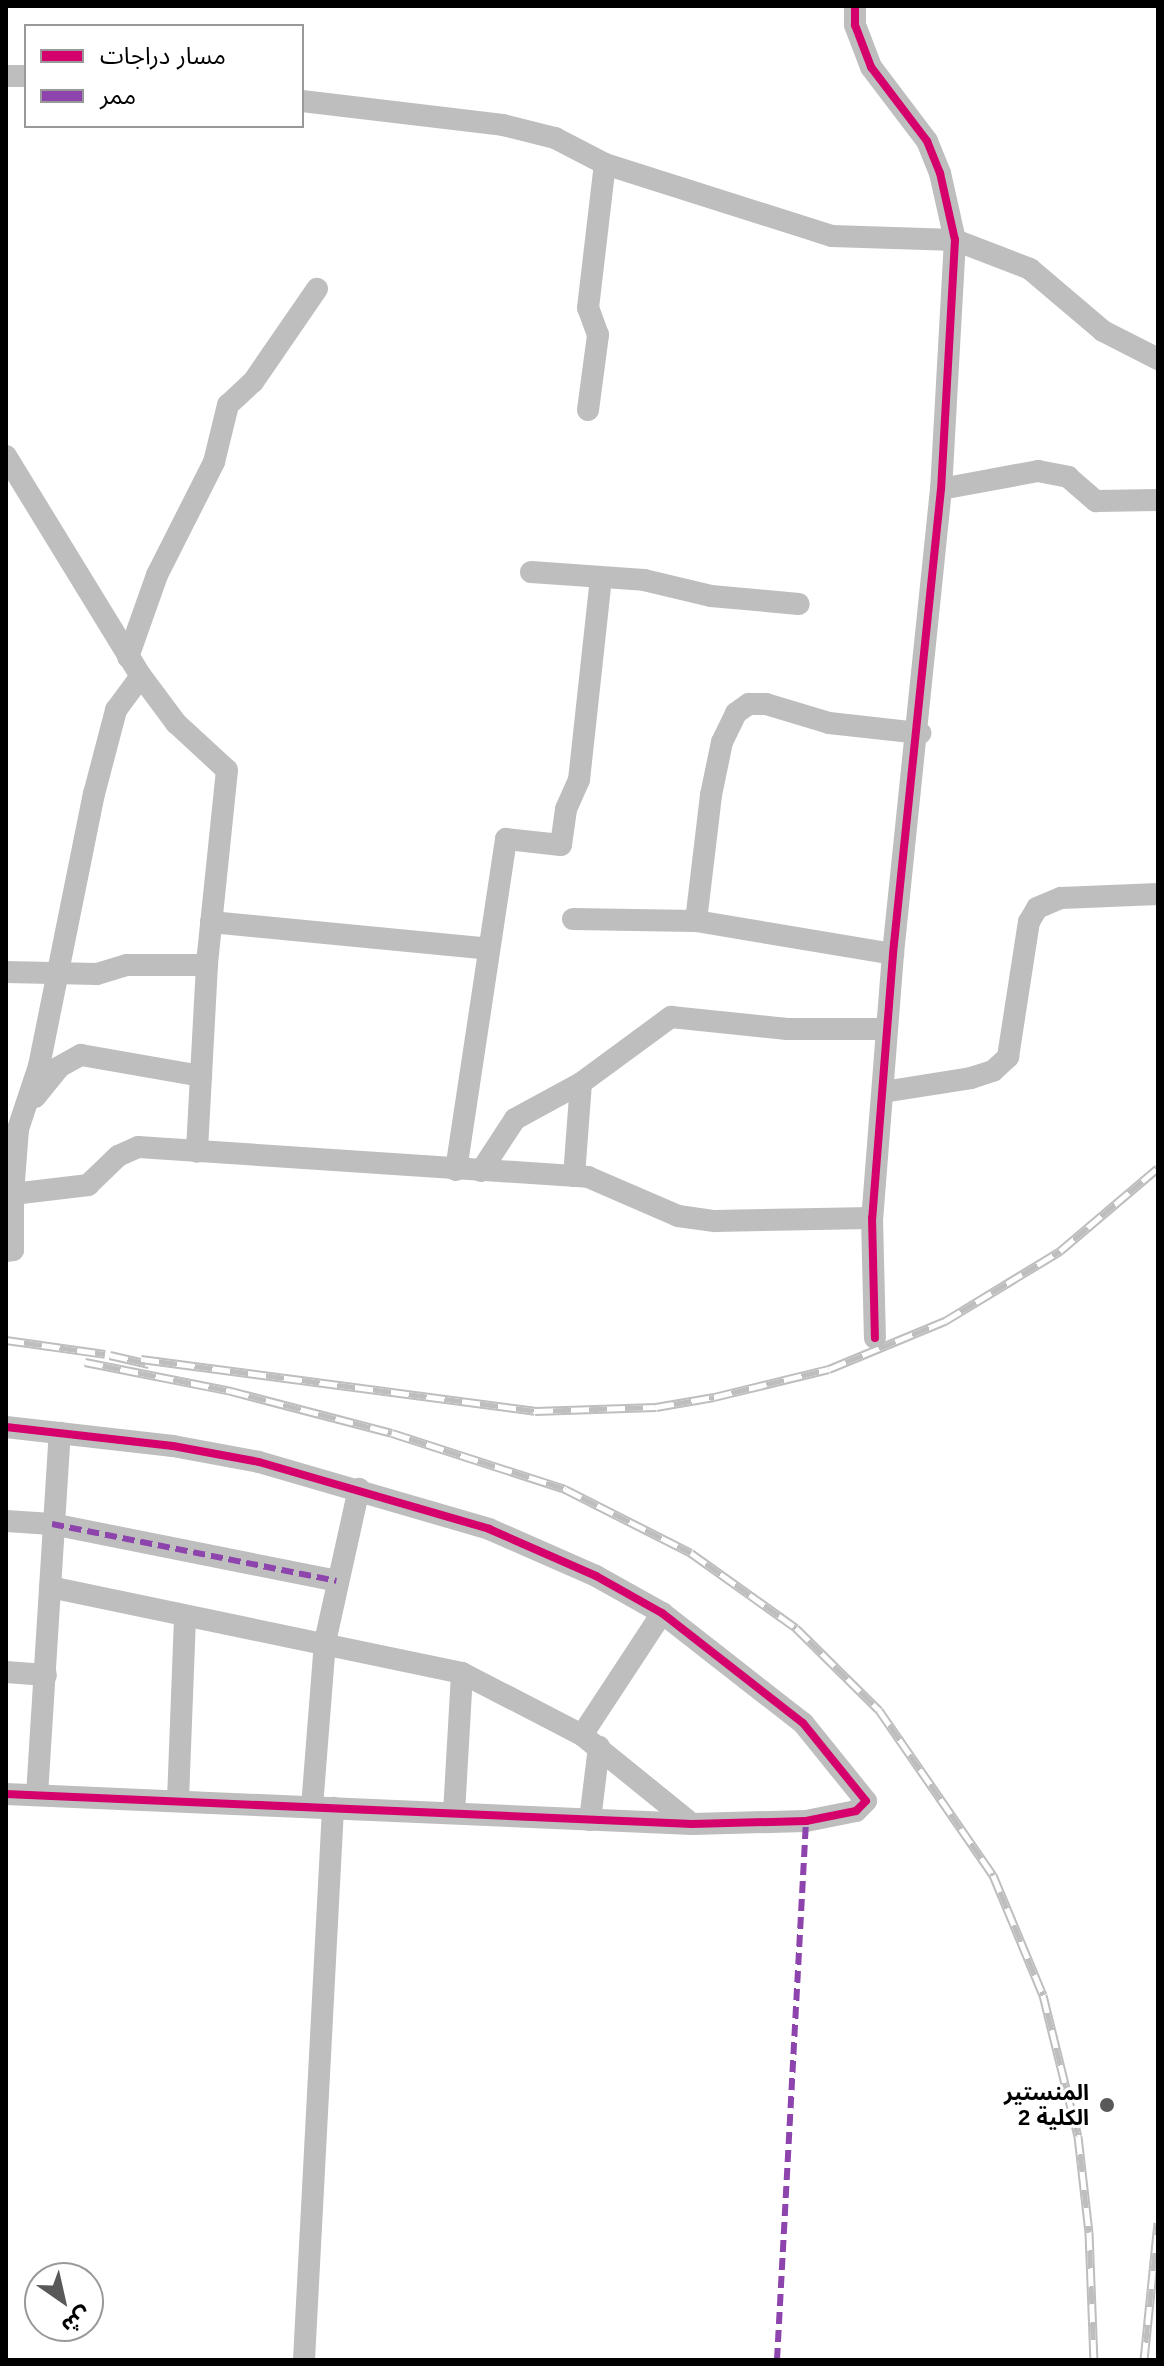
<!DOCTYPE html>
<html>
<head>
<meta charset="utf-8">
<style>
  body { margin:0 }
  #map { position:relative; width:1164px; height:2366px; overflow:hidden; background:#fff; font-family:Arial,"Noto Sans Arabic",sans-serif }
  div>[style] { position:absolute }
  .minor>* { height:22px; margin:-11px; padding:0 11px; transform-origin:11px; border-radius:11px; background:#bebebe }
  .rail>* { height:9px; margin-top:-4.5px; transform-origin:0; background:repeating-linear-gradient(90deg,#fff 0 18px,#bebebe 0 36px); box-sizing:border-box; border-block:2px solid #bebebe }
  .quiet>* { height:6px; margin-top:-3px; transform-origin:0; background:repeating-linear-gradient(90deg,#8e44ad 0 12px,transparent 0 18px) }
  .cycleway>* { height:8px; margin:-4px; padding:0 4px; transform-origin:4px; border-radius:4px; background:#d6006c }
  .dots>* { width:22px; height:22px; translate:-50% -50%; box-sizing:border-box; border:4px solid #fff; border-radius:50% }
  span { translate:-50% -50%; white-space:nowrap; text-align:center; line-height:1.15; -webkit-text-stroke:6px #fff; paint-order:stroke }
  .poi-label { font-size:22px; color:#000; font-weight:700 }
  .right { translate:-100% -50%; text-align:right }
  .frame { position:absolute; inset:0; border:8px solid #000; pointer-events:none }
  .legend { position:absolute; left:24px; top:24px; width:280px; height:104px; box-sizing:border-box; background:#fff; border:2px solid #999; margin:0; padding:10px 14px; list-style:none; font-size:24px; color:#000 }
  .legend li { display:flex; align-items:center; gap:16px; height:40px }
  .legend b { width:40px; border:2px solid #999 }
  .north { position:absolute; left:24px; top:2262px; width:80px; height:80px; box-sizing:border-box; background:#fff; border:2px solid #999; border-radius:50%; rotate:146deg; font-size:22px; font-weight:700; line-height:32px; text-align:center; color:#000 }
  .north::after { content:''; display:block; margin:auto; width:28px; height:36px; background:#595959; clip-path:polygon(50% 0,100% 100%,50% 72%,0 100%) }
</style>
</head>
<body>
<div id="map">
  <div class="minor">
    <div style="left:855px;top:6px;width:19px;rotate:90deg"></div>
    <div style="left:855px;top:25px;width:45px;rotate:69.1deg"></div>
    <div style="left:871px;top:67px;width:93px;rotate:52.9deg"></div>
    <div style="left:927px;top:141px;width:35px;rotate:68deg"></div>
    <div style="left:940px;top:173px;width:69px;rotate:77.4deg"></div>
    <div style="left:955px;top:240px;width:249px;rotate:93.2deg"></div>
    <div style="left:941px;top:489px;width:467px;rotate:95.9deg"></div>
    <div style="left:893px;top:954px;width:265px;rotate:94.5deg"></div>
    <div style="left:872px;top:1218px;width:120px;rotate:88.6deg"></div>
    <div style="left:6px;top:76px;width:20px"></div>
    <div style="left:302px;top:101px;width:202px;rotate:6.8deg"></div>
    <div style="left:503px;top:125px;width:54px;rotate:14deg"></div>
    <div style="left:555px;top:138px;width:56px;rotate:27.5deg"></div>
    <div style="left:605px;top:164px;width:238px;rotate:17.6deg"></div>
    <div style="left:832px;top:236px;width:123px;rotate:1.9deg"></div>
    <div style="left:955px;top:240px;width:80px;rotate:21.1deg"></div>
    <div style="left:1030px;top:269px;width:96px;rotate:40.3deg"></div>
    <div style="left:1103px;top:331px;width:62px;rotate:27deg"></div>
    <div style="left:588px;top:410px;width:76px;rotate:-82.4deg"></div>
    <div style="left:598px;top:335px;width:29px;rotate:-110deg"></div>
    <div style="left:588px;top:308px;width:145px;rotate:-83.3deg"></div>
    <div style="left:6px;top:456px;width:258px;rotate:58.5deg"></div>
    <div style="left:141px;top:676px;width:59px;rotate:53.3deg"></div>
    <div style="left:176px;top:723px;width:69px;rotate:42.7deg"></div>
    <div style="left:227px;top:770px;width:196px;rotate:95.9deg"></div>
    <div style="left:207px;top:965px;width:187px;rotate:93.1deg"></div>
    <div style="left:941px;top:489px;width:99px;rotate:-10.5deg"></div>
    <div style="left:1038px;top:471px;width:31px;rotate:11deg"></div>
    <div style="left:1068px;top:477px;width:37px;rotate:41deg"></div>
    <div style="left:1096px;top:501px;width:62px;rotate:-0.9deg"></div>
    <div style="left:531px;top:572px;width:113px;rotate:4deg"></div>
    <div style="left:644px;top:580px;width:69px;rotate:13.4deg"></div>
    <div style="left:711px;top:596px;width:88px;rotate:5.2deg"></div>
    <div style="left:128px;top:657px;width:87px;rotate:-70.5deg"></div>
    <div style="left:157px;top:575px;width:127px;rotate:-63.2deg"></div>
    <div style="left:214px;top:462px;width:59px;rotate:-76.2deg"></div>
    <div style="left:228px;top:405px;width:34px;rotate:-43deg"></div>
    <div style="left:253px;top:382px;width:113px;rotate:-55.5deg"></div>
    <div style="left:573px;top:919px;width:123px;rotate:0.9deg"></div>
    <div style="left:696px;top:921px;width:200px;rotate:9.5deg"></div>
    <div style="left:696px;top:921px;width:127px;rotate:-83.2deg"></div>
    <div style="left:711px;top:795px;width:54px;rotate:-78.3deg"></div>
    <div style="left:722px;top:742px;width:32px;rotate:-64deg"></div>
    <div style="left:736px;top:713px;width:16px;rotate:-35deg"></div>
    <div style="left:749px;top:704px;width:17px"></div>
    <div style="left:766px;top:704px;width:66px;rotate:16.8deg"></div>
    <div style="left:829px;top:723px;width:92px;rotate:6.3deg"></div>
    <div style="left:211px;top:922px;width:279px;rotate:5.5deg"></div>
    <div style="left:6px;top:972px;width:91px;rotate:1.3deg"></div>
    <div style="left:97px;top:974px;width:31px;rotate:-17deg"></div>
    <div style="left:127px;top:965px;width:80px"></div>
    <div style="left:883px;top:1092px;width:89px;rotate:-9deg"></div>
    <div style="left:971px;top:1078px;width:23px;rotate:-18deg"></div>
    <div style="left:993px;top:1071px;width:21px;rotate:-43deg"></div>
    <div style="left:1008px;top:1057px;width:137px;rotate:-81.2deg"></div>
    <div style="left:1029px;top:922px;width:16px;rotate:-60deg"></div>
    <div style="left:1037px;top:908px;width:26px;rotate:-23deg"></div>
    <div style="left:1061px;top:898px;width:97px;rotate:-2.4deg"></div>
    <div style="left:35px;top:1097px;width:38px;rotate:-51deg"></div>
    <div style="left:59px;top:1067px;width:25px;rotate:-29deg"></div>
    <div style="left:81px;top:1055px;width:122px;rotate:9.9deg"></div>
    <div style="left:456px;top:1170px;width:335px;rotate:-81.4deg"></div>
    <div style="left:506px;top:839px;width:55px;rotate:6.2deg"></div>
    <div style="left:561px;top:845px;width:36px;rotate:-82deg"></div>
    <div style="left:566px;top:809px;width:32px;rotate:-66deg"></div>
    <div style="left:579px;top:780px;width:203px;rotate:-83.8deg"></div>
    <div style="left:481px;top:1171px;width:62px;rotate:-56.8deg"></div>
    <div style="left:515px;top:1119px;width:75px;rotate:-28.6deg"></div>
    <div style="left:581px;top:1083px;width:112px;rotate:-36.3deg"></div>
    <div style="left:671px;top:1017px;width:117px;rotate:5.9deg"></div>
    <div style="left:787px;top:1029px;width:99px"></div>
    <div style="left:574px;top:1176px;width:93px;rotate:-85.7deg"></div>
    <div style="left:13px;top:1194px;width:65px;rotate:-85.6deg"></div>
    <div style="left:18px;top:1129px;width:66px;rotate:-71.6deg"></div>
    <div style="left:39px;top:1066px;width:278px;rotate:-78.6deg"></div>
    <div style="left:94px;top:794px;width:87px;rotate:-75.3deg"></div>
    <div style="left:116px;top:710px;width:42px;rotate:-53.7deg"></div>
    <div style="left:6px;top:1251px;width:7px;rotate:-8deg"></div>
    <div style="left:13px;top:1250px;width:56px;rotate:-90deg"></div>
    <div style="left:13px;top:1194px;width:76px;rotate:-6.8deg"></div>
    <div style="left:88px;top:1185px;width:42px;rotate:-44deg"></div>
    <div style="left:118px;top:1156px;width:22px;rotate:-24deg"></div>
    <div style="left:138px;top:1147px;width:451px;rotate:3.8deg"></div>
    <div style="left:588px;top:1177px;width:98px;rotate:23.4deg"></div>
    <div style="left:678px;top:1216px;width:37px;rotate:8deg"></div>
    <div style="left:715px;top:1221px;width:157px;rotate:-1.1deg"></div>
    <div style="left:6px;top:1427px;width:168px;rotate:6.5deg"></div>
    <div style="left:173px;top:1446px;width:87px;rotate:10.5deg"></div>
    <div style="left:259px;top:1462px;width:240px;rotate:16.2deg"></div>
    <div style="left:489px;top:1529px;width:117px;rotate:23.7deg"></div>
    <div style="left:596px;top:1576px;width:76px;rotate:29.3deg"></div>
    <div style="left:662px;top:1613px;width:179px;rotate:38deg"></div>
    <div style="left:803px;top:1723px;width:100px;rotate:51.1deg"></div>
    <div style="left:866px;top:1801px;width:14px;rotate:135deg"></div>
    <div style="left:856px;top:1811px;width:51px;rotate:168.7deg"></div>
    <div style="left:806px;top:1821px;width:114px;rotate:178.5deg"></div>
    <div style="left:692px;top:1824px;width:687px;rotate:-177.5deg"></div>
    <div style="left:6px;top:1521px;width:46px;rotate:3.7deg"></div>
    <div style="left:52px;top:1524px;width:290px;rotate:11.3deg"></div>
    <div style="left:50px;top:1587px;width:421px;rotate:11.8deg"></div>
    <div style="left:462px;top:1673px;width:135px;rotate:27.3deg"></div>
    <div style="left:582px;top:1735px;width:141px;rotate:39deg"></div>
    <div style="left:6px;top:1672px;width:40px;rotate:4.3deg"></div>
    <div style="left:582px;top:1735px;width:146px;rotate:-56.7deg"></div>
    <div style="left:37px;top:1795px;width:363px;rotate:-86.4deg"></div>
    <div style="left:178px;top:1800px;width:184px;rotate:-87.8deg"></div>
    <div style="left:312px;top:1807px;width:166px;rotate:-85.5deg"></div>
    <div style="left:325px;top:1642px;width:157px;rotate:-77.5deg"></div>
    <div style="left:454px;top:1813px;width:140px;rotate:-86.7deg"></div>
    <div style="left:590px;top:1820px;width:74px;rotate:-83deg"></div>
    <div style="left:304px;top:2360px;width:553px;rotate:-86.99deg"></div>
  </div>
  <div class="rail">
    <div style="left:6px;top:1340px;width:100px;rotate:8deg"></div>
    <div style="left:110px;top:1355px;width:40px;rotate:13deg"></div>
    <div style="left:141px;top:1359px;width:397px;rotate:7.5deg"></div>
    <div style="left:535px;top:1411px;width:121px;rotate:-1.9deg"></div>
    <div style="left:656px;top:1407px;width:59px;rotate:-9.8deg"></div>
    <div style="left:714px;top:1397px;width:118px;rotate:-13.7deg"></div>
    <div style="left:829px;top:1369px;width:126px;rotate:-22.5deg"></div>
    <div style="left:945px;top:1321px;width:135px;rotate:-31.3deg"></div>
    <div style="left:1060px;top:1251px;width:128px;rotate:-40.3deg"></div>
    <div style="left:85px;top:1362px;width:149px;rotate:11.2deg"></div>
    <div style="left:231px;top:1391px;width:166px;rotate:14.6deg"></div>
    <div style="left:392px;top:1433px;width:182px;rotate:17.9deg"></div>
    <div style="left:565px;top:1489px;width:141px;rotate:26.9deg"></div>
    <div style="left:691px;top:1553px;width:129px;rotate:35.5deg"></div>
    <div style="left:796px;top:1628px;width:117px;rotate:44.7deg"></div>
    <div style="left:879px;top:1710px;width:201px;rotate:55.4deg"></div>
    <div style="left:993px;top:1875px;width:130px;rotate:67.4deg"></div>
    <div style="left:1043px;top:1995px;width:145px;rotate:76.1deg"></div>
    <div style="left:1078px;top:2136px;width:97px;rotate:83.5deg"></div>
    <div style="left:1089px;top:2232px;width:128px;rotate:87.8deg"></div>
    <div style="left:1144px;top:2360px;width:138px;rotate:-84.2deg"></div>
  </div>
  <div class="quiet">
    <div style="left:52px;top:1524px;width:290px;rotate:11.3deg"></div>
    <div style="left:777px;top:2360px;width:540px;rotate:-86.92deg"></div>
  </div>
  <div class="cycleway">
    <div style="left:855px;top:6px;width:19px;rotate:90deg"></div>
    <div style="left:855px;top:25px;width:45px;rotate:69.1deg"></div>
    <div style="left:871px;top:67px;width:93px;rotate:52.9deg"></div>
    <div style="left:927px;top:141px;width:35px;rotate:68deg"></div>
    <div style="left:940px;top:173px;width:69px;rotate:77.4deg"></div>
    <div style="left:955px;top:240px;width:249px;rotate:93.2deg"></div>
    <div style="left:941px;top:489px;width:467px;rotate:95.9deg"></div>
    <div style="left:893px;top:954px;width:265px;rotate:94.5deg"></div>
    <div style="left:872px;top:1218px;width:120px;rotate:88.6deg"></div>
    <div style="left:6px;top:1427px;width:168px;rotate:6.5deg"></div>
    <div style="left:173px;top:1446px;width:87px;rotate:10.5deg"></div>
    <div style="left:259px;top:1462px;width:240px;rotate:16.2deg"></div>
    <div style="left:489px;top:1529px;width:117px;rotate:23.7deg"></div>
    <div style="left:596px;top:1576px;width:76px;rotate:29.3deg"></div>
    <div style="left:662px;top:1613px;width:179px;rotate:38deg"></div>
    <div style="left:803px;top:1723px;width:100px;rotate:51.1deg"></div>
    <div style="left:866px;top:1801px;width:14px;rotate:135deg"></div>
    <div style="left:856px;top:1811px;width:51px;rotate:168.7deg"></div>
    <div style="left:806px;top:1821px;width:114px;rotate:178.5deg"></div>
    <div style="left:692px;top:1824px;width:687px;rotate:-177.5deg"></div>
  </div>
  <div class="dots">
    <div style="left:1107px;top:2105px;background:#595959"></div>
  </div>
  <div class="poi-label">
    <span class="right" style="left:1089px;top:2105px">المنستير<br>الكلية 2</span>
  </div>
  <div class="frame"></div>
  <ul class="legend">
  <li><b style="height:10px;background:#d6006c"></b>مسار دراجات</li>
  <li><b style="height:10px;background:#8e44ad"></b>ممر</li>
  </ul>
  <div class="north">ش</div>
</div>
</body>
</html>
